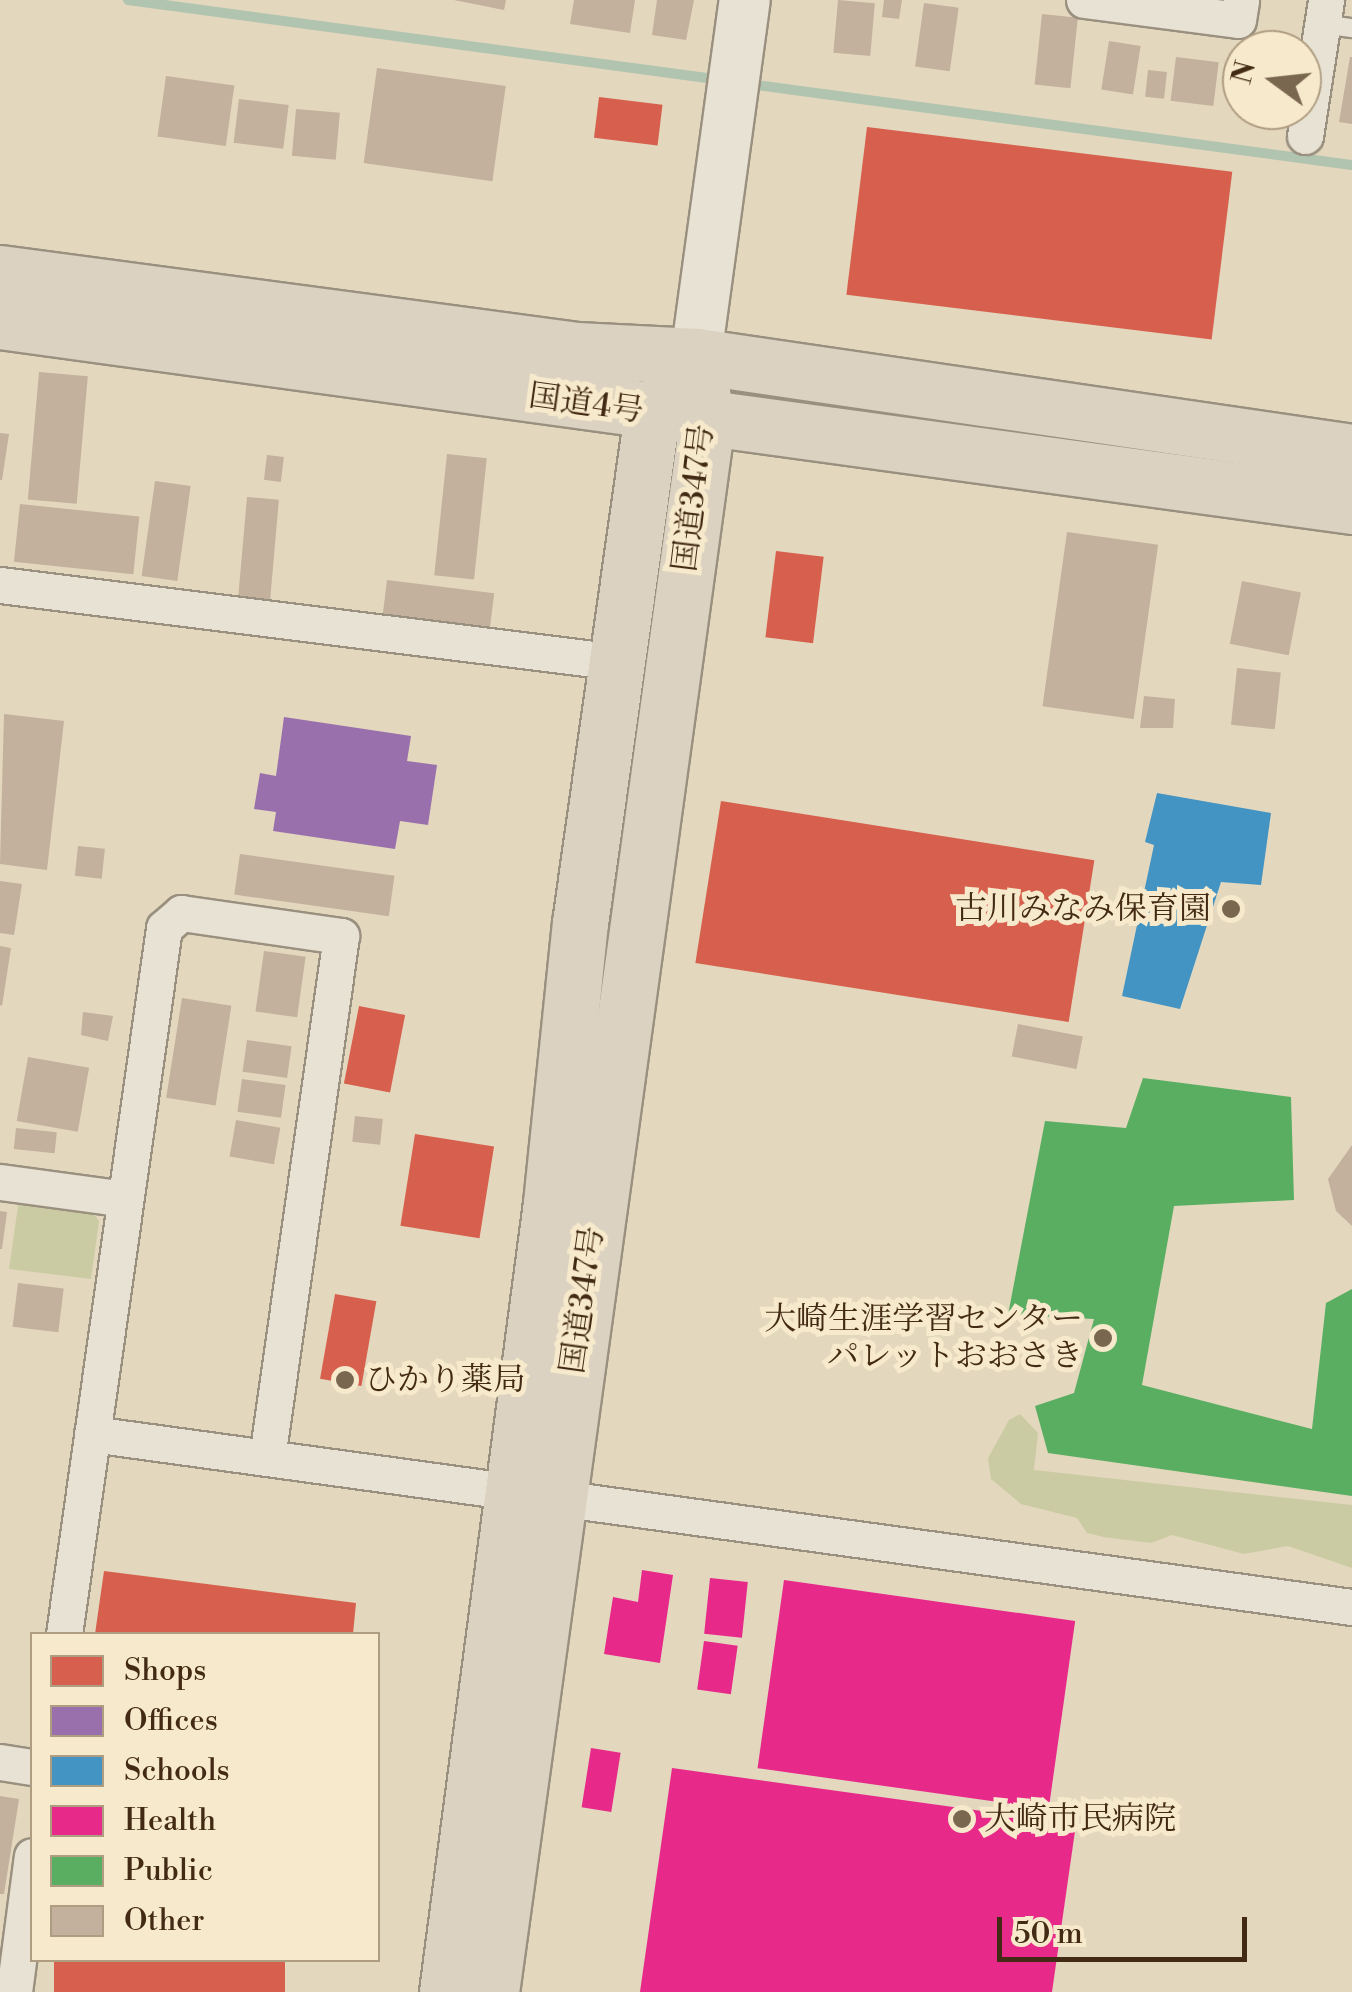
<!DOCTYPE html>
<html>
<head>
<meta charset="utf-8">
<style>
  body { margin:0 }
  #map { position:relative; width:1352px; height:1992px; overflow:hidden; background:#e3d7be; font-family:"Libre Bodoni","Noto Serif JP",serif }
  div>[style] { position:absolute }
  .green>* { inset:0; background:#cbcba3 }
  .shops>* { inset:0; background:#d6604d; transform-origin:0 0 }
  .offices>* { inset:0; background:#9970ab }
  .schools>* { inset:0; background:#4393c3 }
  .health>* { inset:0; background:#e7298a; transform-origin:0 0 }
  .public>* { inset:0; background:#5aae61 }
  .stream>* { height:10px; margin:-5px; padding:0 5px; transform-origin:5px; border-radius:5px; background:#b1c4af }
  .building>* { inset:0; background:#c3b09d; transform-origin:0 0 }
  .roads { filter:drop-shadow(2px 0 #9a907f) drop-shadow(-2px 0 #9a907f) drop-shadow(0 2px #9a907f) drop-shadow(0 -2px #9a907f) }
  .lane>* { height:18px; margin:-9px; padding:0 9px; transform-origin:9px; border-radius:9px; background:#e8e2d5 }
  .street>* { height:35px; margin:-17.5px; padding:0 17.5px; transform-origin:17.5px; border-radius:17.5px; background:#e8e2d5 }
  .secondary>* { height:50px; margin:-25px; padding:0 25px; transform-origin:25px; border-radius:25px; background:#e8e2d5 }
  .highway>* { height:55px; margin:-27.5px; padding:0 27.5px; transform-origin:27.5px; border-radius:27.5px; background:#dbd2c1 }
  .dots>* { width:28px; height:28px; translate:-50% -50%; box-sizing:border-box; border:5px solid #f7e9cb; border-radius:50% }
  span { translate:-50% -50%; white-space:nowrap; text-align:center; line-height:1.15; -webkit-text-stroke:10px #f7e9cb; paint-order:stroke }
  .street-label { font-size:32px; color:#422a15 }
  .poi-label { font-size:32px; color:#422a15 }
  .right { translate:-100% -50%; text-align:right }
  .left { translate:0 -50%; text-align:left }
  .legend { position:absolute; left:30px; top:1632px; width:350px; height:330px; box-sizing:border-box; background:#f7e9cb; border:2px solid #af9d82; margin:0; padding:12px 18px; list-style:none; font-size:30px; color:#422a15 }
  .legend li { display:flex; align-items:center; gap:20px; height:50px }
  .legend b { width:50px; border:2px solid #af9d82 }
  .north { position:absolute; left:1222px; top:30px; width:100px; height:100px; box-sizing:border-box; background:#f7e9cb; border:2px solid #af9d82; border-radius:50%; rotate:285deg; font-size:28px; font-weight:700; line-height:40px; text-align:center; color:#422a15 }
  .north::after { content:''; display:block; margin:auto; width:35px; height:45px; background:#7a6750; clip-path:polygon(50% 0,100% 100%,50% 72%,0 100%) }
  .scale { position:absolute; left:997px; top:1917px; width:250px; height:45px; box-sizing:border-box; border:5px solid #422a15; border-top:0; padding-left:12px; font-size:30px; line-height:35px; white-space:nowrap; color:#422a15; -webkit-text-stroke:8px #f7e9cb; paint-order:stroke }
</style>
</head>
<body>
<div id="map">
  <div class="green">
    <div style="clip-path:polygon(20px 1192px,84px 1201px,99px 1221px,91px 1279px,9px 1269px)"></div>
    <div style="clip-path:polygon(1020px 1414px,1038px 1433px,1034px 1470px,1352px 1505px,1352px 1568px,1288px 1546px,1244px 1554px,1172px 1535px,1151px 1543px,1103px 1537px,1087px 1533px,1077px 1518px,1021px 1504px,991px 1479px,988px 1458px,1009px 1420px)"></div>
  </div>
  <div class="shops">
    <div style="left:599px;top:97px;width:64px;height:41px;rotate:7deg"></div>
    <div style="left:867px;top:127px;width:368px;height:169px;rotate:7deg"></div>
    <div style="left:776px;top:551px;width:48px;height:87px;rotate:7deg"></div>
    <div style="left:721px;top:801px;width:378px;height:164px;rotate:9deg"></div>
    <div style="left:359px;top:1006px;width:47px;height:79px;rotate:11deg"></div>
    <div style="left:415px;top:1134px;width:80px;height:93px;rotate:9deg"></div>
    <div style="left:335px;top:1294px;width:42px;height:86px;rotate:10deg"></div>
    <div style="clip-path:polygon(104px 1571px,356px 1603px,353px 1634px,95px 1634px)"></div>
    <div style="left:54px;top:1960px;width:231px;height:32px"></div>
  </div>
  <div class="offices">
    <div style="clip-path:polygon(284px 717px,411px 736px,407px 761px,437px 765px,428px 825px,400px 821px,395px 849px,273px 831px,276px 812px,254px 809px,260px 773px,276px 776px)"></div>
  </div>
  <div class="schools">
    <div style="clip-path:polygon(1157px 793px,1271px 813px,1261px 885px,1221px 882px,1180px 1009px,1122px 996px,1154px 845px,1145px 842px)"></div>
  </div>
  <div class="health">
    <div style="clip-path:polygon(642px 1570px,673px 1575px,660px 1663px,604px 1654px,613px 1597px,638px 1602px)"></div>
    <div style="left:710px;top:1578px;width:38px;height:56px;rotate:6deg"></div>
    <div style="left:784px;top:1580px;width:294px;height:190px;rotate:8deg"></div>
    <div style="left:704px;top:1641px;width:34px;height:49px;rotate:8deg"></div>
    <div style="left:591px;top:1748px;width:30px;height:60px;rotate:9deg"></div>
    <div style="clip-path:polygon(672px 1768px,1076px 1824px,1052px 1992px,640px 1992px)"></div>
  </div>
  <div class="public">
    <div style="clip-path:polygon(1143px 1078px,1291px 1097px,1294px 1200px,1174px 1206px,1142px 1385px,1312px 1429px,1326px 1303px,1352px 1289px,1352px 1496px,1048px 1453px,1035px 1406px,1074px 1393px,1094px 1319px,1008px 1315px,1045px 1121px,1126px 1128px)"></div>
  </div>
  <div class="stream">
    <div style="left:128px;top:0;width:599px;rotate:7.67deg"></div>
    <div style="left:749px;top:84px;width:608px;rotate:7.65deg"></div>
  </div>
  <div class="building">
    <div style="clip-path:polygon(454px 0,506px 0,504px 10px)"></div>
    <div style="clip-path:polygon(574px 0,635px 0,630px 33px,570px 24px)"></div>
    <div style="clip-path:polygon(657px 0,694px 0,686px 40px,652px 35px)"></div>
    <div style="left:838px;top:0;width:37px;height:53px;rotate:5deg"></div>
    <div style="clip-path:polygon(884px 0,902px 0,899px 19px,882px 17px)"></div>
    <div style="left:924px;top:3px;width:35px;height:64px;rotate:8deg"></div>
    <div style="left:1042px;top:14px;width:36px;height:71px;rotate:6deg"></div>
    <div style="left:1109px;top:41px;width:32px;height:49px;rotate:9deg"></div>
    <div style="left:1176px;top:57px;width:43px;height:44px;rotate:7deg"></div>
    <div style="clip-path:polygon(1350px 57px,1352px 57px,1352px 124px,1339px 122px)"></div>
    <div style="left:377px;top:68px;width:130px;height:96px;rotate:8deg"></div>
    <div style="left:1148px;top:70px;width:19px;height:27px;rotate:6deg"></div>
    <div style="left:166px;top:76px;width:69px;height:61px;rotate:8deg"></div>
    <div style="left:239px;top:99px;width:50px;height:44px;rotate:7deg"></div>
    <div style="left:296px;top:109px;width:44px;height:47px;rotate:5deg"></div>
    <div style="left:39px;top:372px;width:49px;height:128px;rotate:5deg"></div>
    <div style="clip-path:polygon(0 433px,9px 434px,2px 480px,0 480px)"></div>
    <div style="left:447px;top:454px;width:40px;height:122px;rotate:6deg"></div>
    <div style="left:267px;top:455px;width:17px;height:25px;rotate:7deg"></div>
    <div style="left:155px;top:481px;width:36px;height:96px;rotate:8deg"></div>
    <div style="left:247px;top:497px;width:32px;height:101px;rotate:5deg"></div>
    <div style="left:20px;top:504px;width:120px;height:58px;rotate:6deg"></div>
    <div style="left:1067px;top:532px;width:92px;height:176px;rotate:8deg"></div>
    <div style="left:387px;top:580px;width:108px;height:41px;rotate:7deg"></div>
    <div style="left:1242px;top:581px;width:60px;height:64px;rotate:11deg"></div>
    <div style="left:1237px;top:668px;width:44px;height:57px;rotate:6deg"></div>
    <div style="clip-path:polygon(1144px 696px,1175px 699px,1173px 728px,1140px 728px)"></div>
    <div style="clip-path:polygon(4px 714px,64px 721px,47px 870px,0 864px)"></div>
    <div style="left:78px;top:846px;width:27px;height:30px;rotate:6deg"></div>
    <div style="left:240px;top:854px;width:156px;height:41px;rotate:8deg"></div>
    <div style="clip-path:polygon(0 881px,22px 884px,14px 935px,0 933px)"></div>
    <div style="clip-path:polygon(0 946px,11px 948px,2px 1006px,0 1005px)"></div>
    <div style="left:264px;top:951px;width:42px;height:61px;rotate:8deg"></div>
    <div style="left:182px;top:998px;width:50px;height:101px;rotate:9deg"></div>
    <div style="clip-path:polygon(83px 1012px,113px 1016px,108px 1041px,81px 1035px)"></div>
    <div style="left:1018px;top:1024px;width:66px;height:33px;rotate:11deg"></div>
    <div style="left:247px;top:1040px;width:45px;height:32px;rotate:8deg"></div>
    <div style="left:28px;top:1057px;width:62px;height:65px;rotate:10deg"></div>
    <div style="left:242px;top:1079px;width:44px;height:33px;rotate:8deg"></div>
    <div style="left:355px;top:1116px;width:28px;height:26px;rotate:6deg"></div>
    <div style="left:236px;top:1120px;width:45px;height:37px;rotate:10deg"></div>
    <div style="left:16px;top:1128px;width:41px;height:21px;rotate:6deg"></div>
    <div style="clip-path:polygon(1352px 1145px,1352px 1226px,1336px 1211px,1328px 1179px)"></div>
    <div style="clip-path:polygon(0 1211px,7px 1212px,2px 1249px,0 1249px)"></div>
    <div style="left:18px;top:1283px;width:46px;height:44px;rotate:7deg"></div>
    <div style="clip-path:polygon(0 1796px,19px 1799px,4px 1894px,0 1894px)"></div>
  </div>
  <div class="roads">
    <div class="lane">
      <div style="left:1322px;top:24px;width:30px;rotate:8deg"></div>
    </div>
    <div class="street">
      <div style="left:1084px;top:0;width:155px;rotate:7.4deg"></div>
      <div style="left:1238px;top:20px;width:20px;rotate:-81deg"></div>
      <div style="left:1305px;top:136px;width:138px;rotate:-81.2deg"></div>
      <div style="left:0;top:585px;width:622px;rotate:7.11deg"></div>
      <div style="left:0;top:1182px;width:126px;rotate:7.7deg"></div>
      <div style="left:92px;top:1434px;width:1272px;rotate:7.82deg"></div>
      <div style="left:64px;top:1634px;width:713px;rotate:-81.94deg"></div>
      <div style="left:164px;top:928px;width:23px;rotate:-41deg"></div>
      <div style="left:181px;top:913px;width:162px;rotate:8.2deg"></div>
      <div style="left:341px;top:936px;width:527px;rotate:98.07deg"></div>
      <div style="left:0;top:1762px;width:32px;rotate:9deg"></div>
      <div style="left:14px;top:1992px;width:137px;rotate:-82.5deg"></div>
    </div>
    <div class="secondary">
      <div style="left:696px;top:356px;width:359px;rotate:-82.2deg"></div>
    </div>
    <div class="highway">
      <div style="left:0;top:273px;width:582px;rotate:7.6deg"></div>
      <div style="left:577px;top:350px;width:119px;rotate:2.9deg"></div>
      <div style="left:696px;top:356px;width:663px;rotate:8.33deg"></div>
      <div style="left:0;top:321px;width:1365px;rotate:7.79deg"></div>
      <div style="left:447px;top:1992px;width:796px;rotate:-82.49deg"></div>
      <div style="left:551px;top:1203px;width:281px;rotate:-84.1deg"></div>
      <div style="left:580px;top:923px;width:514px;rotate:-81.95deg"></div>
      <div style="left:652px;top:414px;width:73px;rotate:-52.8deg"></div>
      <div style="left:491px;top:1992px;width:1585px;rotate:-82.17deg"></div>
      <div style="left:707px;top:422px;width:67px;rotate:-99.5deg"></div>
    </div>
  </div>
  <div class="dots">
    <div style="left:1231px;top:909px;background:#7a6750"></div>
    <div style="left:1103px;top:1338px;background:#7a6750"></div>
    <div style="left:345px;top:1380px;background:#7a6750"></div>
    <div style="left:962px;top:1819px;background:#7a6750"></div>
  </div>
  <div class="street-label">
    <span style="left:586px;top:404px;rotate:8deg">国道4号</span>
    <span style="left:694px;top:498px;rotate:-83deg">国道347号</span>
    <span style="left:583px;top:1300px;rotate:-82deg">国道347号</span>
  </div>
  <div class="poi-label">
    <span class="right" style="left:1211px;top:909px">古川みなみ保育園</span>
    <span class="right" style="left:1083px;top:1338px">大崎生涯学習センター<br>パレットおおさき</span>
    <span class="left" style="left:365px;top:1380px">ひかり薬局</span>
    <span class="left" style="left:984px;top:1819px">大崎市民病院</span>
  </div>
  <ul class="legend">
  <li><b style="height:28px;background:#d6604d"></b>Shops</li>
  <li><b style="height:28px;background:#9970ab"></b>Offices</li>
  <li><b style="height:28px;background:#4393c3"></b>Schools</li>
  <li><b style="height:28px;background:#e7298a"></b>Health</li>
  <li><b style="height:28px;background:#5aae61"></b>Public</li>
  <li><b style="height:28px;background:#c3b09d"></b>Other</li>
  </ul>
  <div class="north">N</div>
  <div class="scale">50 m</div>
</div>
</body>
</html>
